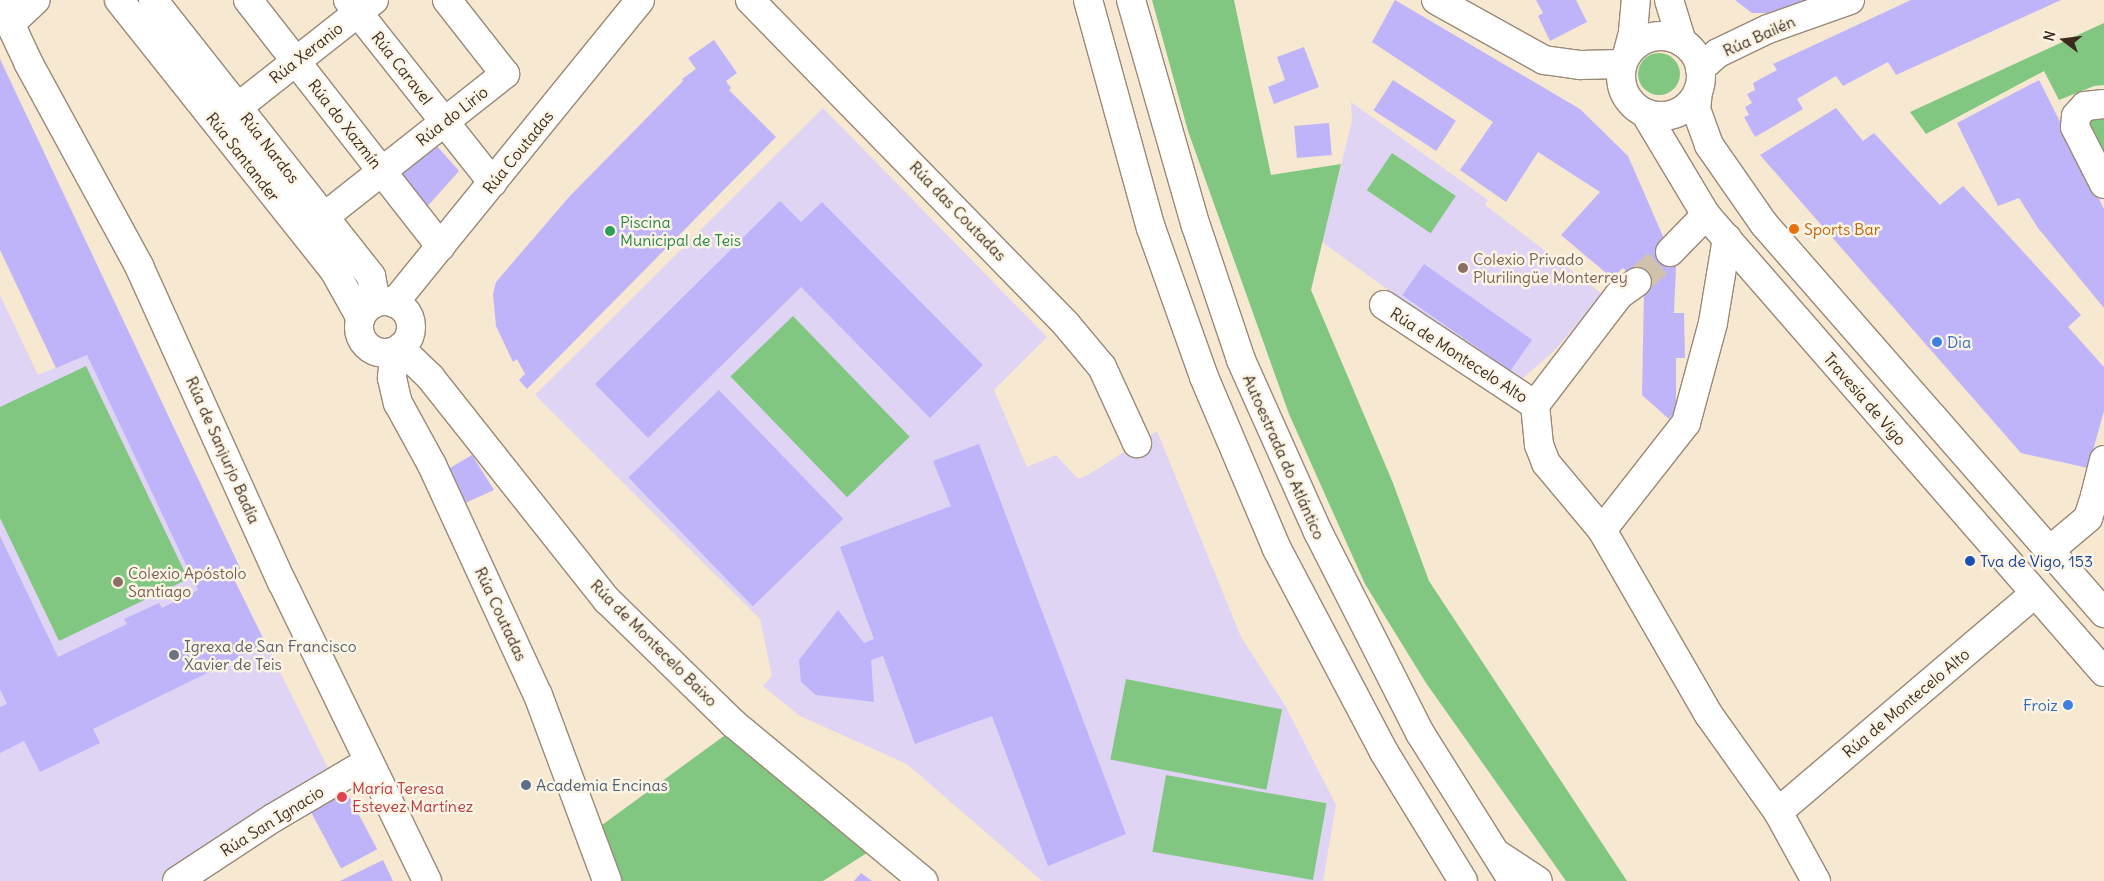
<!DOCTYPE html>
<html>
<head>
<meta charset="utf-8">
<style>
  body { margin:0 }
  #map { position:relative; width:2104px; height:881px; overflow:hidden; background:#f7e8d1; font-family:Delius,sans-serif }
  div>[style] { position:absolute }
  .built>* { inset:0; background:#e0d4f4 }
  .green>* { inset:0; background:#82c781; transform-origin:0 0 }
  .round { border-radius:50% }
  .building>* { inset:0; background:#bfb4f9; transform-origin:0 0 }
  .minor-tunnel>* { height:28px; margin-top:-14px; transform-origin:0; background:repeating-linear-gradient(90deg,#d1c2ad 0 28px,transparent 0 42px) }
  .roads { filter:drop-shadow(1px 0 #998978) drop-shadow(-1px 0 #998978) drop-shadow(0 1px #998978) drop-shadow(0 -1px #998978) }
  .minor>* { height:28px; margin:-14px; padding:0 14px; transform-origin:14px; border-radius:14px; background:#fff }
  .minor>.ring { margin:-14px; padding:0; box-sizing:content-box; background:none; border:28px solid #fff; border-radius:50% }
  .secondary>* { height:28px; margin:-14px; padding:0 14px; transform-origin:14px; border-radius:14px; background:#fff }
  .primary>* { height:28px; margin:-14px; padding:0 14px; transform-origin:14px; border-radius:14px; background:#fff }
  .primary>.ring { margin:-14px; padding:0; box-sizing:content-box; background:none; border:28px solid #fff; border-radius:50% }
  .motorway>* { height:28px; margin:-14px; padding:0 14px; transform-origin:14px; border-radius:14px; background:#fff }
  .dots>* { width:14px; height:14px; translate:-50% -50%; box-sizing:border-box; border:2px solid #fcf5e5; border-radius:50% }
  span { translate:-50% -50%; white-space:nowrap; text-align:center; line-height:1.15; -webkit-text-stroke:5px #fcf5e5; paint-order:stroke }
  .street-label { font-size:16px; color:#3b2a1e }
  .leisure-label { font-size:16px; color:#27864d }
  .left { translate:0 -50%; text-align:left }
  .food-label { font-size:16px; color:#c56008 }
  .education-label { font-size:16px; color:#785e54 }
  .shop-label { font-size:16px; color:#366cbe }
  .right { translate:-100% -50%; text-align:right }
  .transit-label { font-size:16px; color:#164399 }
  .worship-label { font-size:16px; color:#5b616d }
  .service-label { font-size:16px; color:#4e5e75 }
  .health-label { font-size:16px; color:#be3a42 }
  .north { position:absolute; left:2039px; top:15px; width:50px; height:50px; -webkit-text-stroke:4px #fcf5e5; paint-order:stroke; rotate:285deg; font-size:14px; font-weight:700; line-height:20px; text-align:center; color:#3b2a1e }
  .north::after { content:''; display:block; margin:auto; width:18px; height:22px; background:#3b2a1e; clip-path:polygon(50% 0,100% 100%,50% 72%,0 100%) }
</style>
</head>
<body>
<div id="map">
  <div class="built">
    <div style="clip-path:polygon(1351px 102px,1488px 200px,1485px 205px,1602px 294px,1554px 351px,1517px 383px,1322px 242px,1352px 121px)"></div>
    <div style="clip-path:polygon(823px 108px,1047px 337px,994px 390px,1027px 467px,1056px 455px,1078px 479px,1088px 475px,1157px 431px,1241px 637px,1286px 707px,1336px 805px,1323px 881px,1042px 881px,907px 764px,800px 716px,763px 686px,772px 676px,760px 619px,535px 395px)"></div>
    <div style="clip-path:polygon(0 295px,38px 375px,130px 335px,241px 570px,232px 576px,331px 774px,162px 881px,0 881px)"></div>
  </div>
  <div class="green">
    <div style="clip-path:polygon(1152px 0,1234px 0,1271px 175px,1341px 164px,1311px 290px,1393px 483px,1429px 581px,1627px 881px,1566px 881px,1426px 683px,1365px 584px,1289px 414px,1188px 131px)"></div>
    <div style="clip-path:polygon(2104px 23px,2104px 85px,2094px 86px,2059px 100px,2044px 71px,1926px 134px,1910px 112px)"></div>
    <div class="round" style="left:1638px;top:53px;width:42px;height:42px"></div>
    <div style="clip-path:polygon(2104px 113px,2104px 168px,2084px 130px,2087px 118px)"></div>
    <div style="left:1392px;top:153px;width:77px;height:45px;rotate:34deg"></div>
    <div style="left:793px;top:316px;width:168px;height:87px;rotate:46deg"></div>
    <div style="clip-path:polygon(86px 366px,188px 579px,59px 641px,0 518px,0 407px)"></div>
    <div style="left:1126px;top:679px;width:159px;height:82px;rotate:11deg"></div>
    <div style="clip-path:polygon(728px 733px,870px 851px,823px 881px,622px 881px,602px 825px)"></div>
    <div style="left:1166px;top:775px;width:163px;height:78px;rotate:10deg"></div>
  </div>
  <div class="building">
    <div style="clip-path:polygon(1395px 0,1580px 109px,1628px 156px,1676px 266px,1674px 313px,1684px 313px,1685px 358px,1676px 358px,1676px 410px,1669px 419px,1642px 395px,1644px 289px,1623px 268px,1612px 278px,1561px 235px,1600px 192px,1538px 152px,1506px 202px,1460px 170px,1493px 122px,1372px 42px)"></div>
    <div style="clip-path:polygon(1536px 0,1576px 0,1587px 22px,1550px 41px,1538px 16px,1543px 13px)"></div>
    <div style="clip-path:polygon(1735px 0,1808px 0,1780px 13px,1752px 13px)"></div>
    <div style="clip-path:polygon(1911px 0,2061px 0,1896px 75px,1888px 62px,1843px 86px,1836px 76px,1797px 99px,1803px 109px,1755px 137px,1744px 117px,1749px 115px,1745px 107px,1752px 103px,1747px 94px,1755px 90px,1753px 83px,1777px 70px,1773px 64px)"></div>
    <div style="clip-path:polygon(714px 40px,737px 73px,726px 81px,731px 88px,729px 90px,776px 137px,527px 389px,519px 380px,525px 374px,517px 359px,513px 362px,496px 326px,493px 294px,496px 282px,569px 197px,683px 81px,682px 79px,696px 69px,688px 58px)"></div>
    <div style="clip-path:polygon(1304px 47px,1319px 87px,1274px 104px,1268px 87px,1285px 80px,1277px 57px)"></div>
    <div style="clip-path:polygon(0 59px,241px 570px,232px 575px,266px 644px,93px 729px,100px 743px,40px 772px,24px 741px,0 753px,0 707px,7px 704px,0 689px,0 536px,58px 657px,127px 624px,124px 619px,159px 603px,162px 608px,198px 590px,87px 355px,56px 368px,0 250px)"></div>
    <div style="left:1393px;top:80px;width:75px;height:36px;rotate:33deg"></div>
    <div style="clip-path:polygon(2039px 80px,2104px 209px,2104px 308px,2038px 228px,2019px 198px,1998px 206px,1957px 123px)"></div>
    <div style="clip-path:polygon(1836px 108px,1863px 141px,1874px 133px,1940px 205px,1963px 186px,2081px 315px,2068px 327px,2104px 367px,2104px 411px,2088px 468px,2021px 453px,1760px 155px)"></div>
    <div style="left:1329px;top:123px;width:32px;height:35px;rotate:85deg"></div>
    <div style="clip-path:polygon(436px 145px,459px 171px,426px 208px,397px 177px)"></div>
    <div style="clip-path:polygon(780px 201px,801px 222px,822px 202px,983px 365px,930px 418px,801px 287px,648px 438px,595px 384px)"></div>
    <div style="left:1424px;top:264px;width:132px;height:38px;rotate:35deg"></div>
    <div style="left:719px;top:390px;width:179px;height:126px;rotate:46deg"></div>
    <div style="clip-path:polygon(979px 444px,1126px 834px,1048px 866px,992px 716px,915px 744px,883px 656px,871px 660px,874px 702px,816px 695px,801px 682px,799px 660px,838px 610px,864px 643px,874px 639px,840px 547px,951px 506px,933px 461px)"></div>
    <div style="clip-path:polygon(472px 455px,494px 490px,463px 504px,448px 469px)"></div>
    <div style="left:342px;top:783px;width:75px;height:41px;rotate:62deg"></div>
    <div style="clip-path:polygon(383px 860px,393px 881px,340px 881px)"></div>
    <div style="clip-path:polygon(861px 873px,872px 881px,854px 881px)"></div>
  </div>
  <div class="minor-tunnel">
    <div style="left:1637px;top:282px;width:45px;rotate:-42.3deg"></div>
  </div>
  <div class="roads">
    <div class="minor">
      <div style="left:119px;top:0;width:347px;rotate:51.5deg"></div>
      <div style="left:335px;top:272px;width:51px;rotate:60.9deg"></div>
      <div style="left:153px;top:0;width:352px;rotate:51.7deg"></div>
      <div style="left:371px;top:276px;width:26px;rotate:79deg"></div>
      <div style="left:248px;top:0;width:313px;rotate:52deg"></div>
      <div style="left:348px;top:0;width:233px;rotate:51.6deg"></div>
      <div style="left:750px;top:0;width:453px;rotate:45.7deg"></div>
      <div style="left:1066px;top:324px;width:56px;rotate:50.1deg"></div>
      <div style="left:1102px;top:367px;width:84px;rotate:65.3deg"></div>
      <div style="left:1436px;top:0;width:124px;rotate:29.1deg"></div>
      <div style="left:1544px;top:60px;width:37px;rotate:8deg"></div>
      <div style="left:1581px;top:65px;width:41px;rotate:-1.4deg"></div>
      <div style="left:10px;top:24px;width:35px;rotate:-43deg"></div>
      <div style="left:1700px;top:69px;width:24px;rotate:-42deg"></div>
      <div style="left:1718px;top:53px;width:55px;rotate:-25.6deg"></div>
      <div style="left:1768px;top:29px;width:87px;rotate:-19.5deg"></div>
      <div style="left:2104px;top:104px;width:19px;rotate:174deg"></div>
      <div style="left:2085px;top:106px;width:13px;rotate:132deg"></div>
      <div style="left:2076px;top:116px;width:11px;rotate:95deg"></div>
      <div style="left:2075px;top:127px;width:64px;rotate:63deg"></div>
      <div style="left:238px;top:107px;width:173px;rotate:-38.2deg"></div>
      <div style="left:324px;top:217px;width:231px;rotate:-38.3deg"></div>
      <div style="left:505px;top:74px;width:94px;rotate:-128.1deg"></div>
      <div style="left:1727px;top:238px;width:86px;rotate:99.4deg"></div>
      <div style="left:1713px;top:323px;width:104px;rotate:105.1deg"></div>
      <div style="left:1686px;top:423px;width:136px;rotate:128.1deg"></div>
      <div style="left:1602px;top:530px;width:214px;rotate:60deg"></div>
      <div style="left:1709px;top:715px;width:119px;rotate:54.6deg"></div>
      <div style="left:1778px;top:812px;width:79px;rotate:61.2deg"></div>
      <div style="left:1670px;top:252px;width:52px;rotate:-45.8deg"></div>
      <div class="ring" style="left:359px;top:301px;width:24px;height:24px"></div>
      <div style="left:394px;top:303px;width:390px;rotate:-50.9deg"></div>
      <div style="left:1384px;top:305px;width:181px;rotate:33.5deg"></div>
      <div style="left:400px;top:348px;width:42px;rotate:44deg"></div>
      <div style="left:430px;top:377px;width:285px;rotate:51.6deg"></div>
      <div style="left:607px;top:600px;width:177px;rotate:44.3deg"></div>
      <div style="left:734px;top:724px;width:246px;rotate:39.7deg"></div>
      <div style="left:395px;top:352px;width:26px;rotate:97deg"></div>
      <div style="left:392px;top:378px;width:26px;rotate:77deg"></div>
      <div style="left:398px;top:403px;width:71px;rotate:61.3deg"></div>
      <div style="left:432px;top:465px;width:253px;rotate:65.3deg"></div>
      <div style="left:538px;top:695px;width:198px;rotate:69.6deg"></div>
      <div style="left:2095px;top:496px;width:37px;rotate:-76deg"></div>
      <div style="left:1602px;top:530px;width:87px;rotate:-129.9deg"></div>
      <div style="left:1546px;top:463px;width:19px;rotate:-111deg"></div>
      <div style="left:1539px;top:445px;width:40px;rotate:-95.7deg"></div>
      <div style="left:1535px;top:405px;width:138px;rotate:-52.6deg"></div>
      <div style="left:1619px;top:295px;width:22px;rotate:-36deg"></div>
      <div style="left:2049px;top:551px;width:51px;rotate:-40.2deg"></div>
      <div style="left:2088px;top:518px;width:23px;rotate:-72deg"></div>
      <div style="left:2095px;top:496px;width:9px;rotate:13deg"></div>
      <div style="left:1778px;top:812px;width:336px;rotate:-40.4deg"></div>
      <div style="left:177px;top:881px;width:115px;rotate:-33.3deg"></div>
      <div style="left:273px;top:818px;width:110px;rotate:-30.5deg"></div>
    </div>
    <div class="secondary">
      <div style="left:0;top:2px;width:68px;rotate:64.9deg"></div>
      <div style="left:29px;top:64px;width:230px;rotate:61.4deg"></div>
      <div style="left:139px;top:266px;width:347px;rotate:65.7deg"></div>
      <div style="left:282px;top:582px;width:332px;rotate:64.1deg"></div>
    </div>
    <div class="primary">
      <div style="left:1669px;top:0;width:44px;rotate:72.8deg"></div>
      <div class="ring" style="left:1621px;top:36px;width:52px;height:52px"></div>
      <div style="left:1627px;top:55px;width:24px;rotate:-75deg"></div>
      <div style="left:1633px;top:32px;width:32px;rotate:-85deg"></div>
      <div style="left:1698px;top:91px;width:18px;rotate:96deg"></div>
      <div style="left:1696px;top:109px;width:38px;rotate:70deg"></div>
      <div style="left:1709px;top:145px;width:96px;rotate:55.2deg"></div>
      <div style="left:1764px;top:224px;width:517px;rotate:48.85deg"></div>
      <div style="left:1645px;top:113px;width:119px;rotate:59.1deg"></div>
      <div style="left:1706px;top:215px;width:606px;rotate:48.95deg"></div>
    </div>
    <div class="motorway">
      <div style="left:1088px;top:0;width:237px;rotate:74.6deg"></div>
      <div style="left:1151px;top:228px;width:158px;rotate:70.4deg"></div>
      <div style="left:1204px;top:377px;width:187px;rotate:67deg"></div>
      <div style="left:1277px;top:549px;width:229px;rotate:62.2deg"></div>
      <div style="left:1384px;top:752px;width:151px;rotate:58.5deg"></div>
      <div style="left:1131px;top:0;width:235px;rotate:74deg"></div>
      <div style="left:1196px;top:226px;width:141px;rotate:71.4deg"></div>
      <div style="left:1241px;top:360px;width:188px;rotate:65.9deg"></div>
      <div style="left:1318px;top:532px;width:225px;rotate:63.1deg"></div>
      <div style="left:1420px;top:733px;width:175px;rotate:57.9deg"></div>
      <div style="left:1500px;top:856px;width:45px;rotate:33.3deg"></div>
    </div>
  </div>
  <div class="dots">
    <div style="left:1794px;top:229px;background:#e8710a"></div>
    <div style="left:610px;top:231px;background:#2e9e5b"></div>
    <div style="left:1463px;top:268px;background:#8d6e63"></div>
    <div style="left:1937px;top:342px;background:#3f7fe0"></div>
    <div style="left:1970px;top:561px;background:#1a4fb4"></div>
    <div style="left:118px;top:582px;background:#8d6e63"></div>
    <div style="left:174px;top:655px;background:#6b7280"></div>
    <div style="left:2068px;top:705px;background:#3f7fe0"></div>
    <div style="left:526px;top:785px;background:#5c6f8a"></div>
    <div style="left:342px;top:797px;background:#e0444e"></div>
  </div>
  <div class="street-label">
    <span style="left:1759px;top:36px;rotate:-24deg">Rúa Bailén</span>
    <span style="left:306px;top:53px;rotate:-38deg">Rúa Xeranio</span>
    <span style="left:402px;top:68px;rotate:52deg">Rúa Caravel</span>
    <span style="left:452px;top:116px;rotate:-38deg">Rúa do Lirio</span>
    <span style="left:345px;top:124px;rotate:52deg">Rúa do Xazmín</span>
    <span style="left:270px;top:148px;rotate:52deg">Rúa Nardos</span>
    <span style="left:518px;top:152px;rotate:-51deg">Rúa Coutadas</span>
    <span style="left:243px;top:157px;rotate:52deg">Rúa Santander</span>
    <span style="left:958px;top:211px;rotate:46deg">Rúa das Coutadas</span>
    <span style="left:1459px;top:355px;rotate:33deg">Rúa de Montecelo Alto</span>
    <span style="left:1865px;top:399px;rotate:49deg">Travesía de Vigo</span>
    <span style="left:223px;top:450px;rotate:66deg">Rúa de Sanjurjo Badía</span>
    <span style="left:1284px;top:457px;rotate:66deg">Autoestrada do Atlántico</span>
    <span style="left:501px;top:614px;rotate:65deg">Rúa Coutadas</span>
    <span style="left:654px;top:643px;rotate:45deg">Rúa de Montecelo Baixo</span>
    <span style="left:1906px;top:703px;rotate:-40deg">Rúa de Montecelo Alto</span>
    <span style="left:272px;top:821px;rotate:-32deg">Rúa San Ignacio</span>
  </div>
  <div class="leisure-label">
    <span class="left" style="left:620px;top:231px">Piscina<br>Municipal de Teis</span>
  </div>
  <div class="food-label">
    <span class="left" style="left:1804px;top:229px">Sports Bar</span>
  </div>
  <div class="education-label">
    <span class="left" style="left:1473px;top:268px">Colexio Privado<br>Plurilingüe Monterrey</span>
    <span class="left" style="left:128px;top:582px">Colexio Apóstolo<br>Santiago</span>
  </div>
  <div class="shop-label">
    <span class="left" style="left:1947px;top:342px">Dia</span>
    <span class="right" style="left:2058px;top:705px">Froiz</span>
  </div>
  <div class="transit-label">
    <span class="left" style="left:1980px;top:561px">Tva de Vigo, 153</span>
  </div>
  <div class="worship-label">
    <span class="left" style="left:184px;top:655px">Igrexa de San Francisco<br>Xavier de Teis</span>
  </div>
  <div class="service-label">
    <span class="left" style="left:536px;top:785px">Academia Encinas</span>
  </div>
  <div class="health-label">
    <span class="left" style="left:352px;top:797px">María Teresa<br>Estevez Martínez</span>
  </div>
  <div class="north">N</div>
</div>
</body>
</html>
